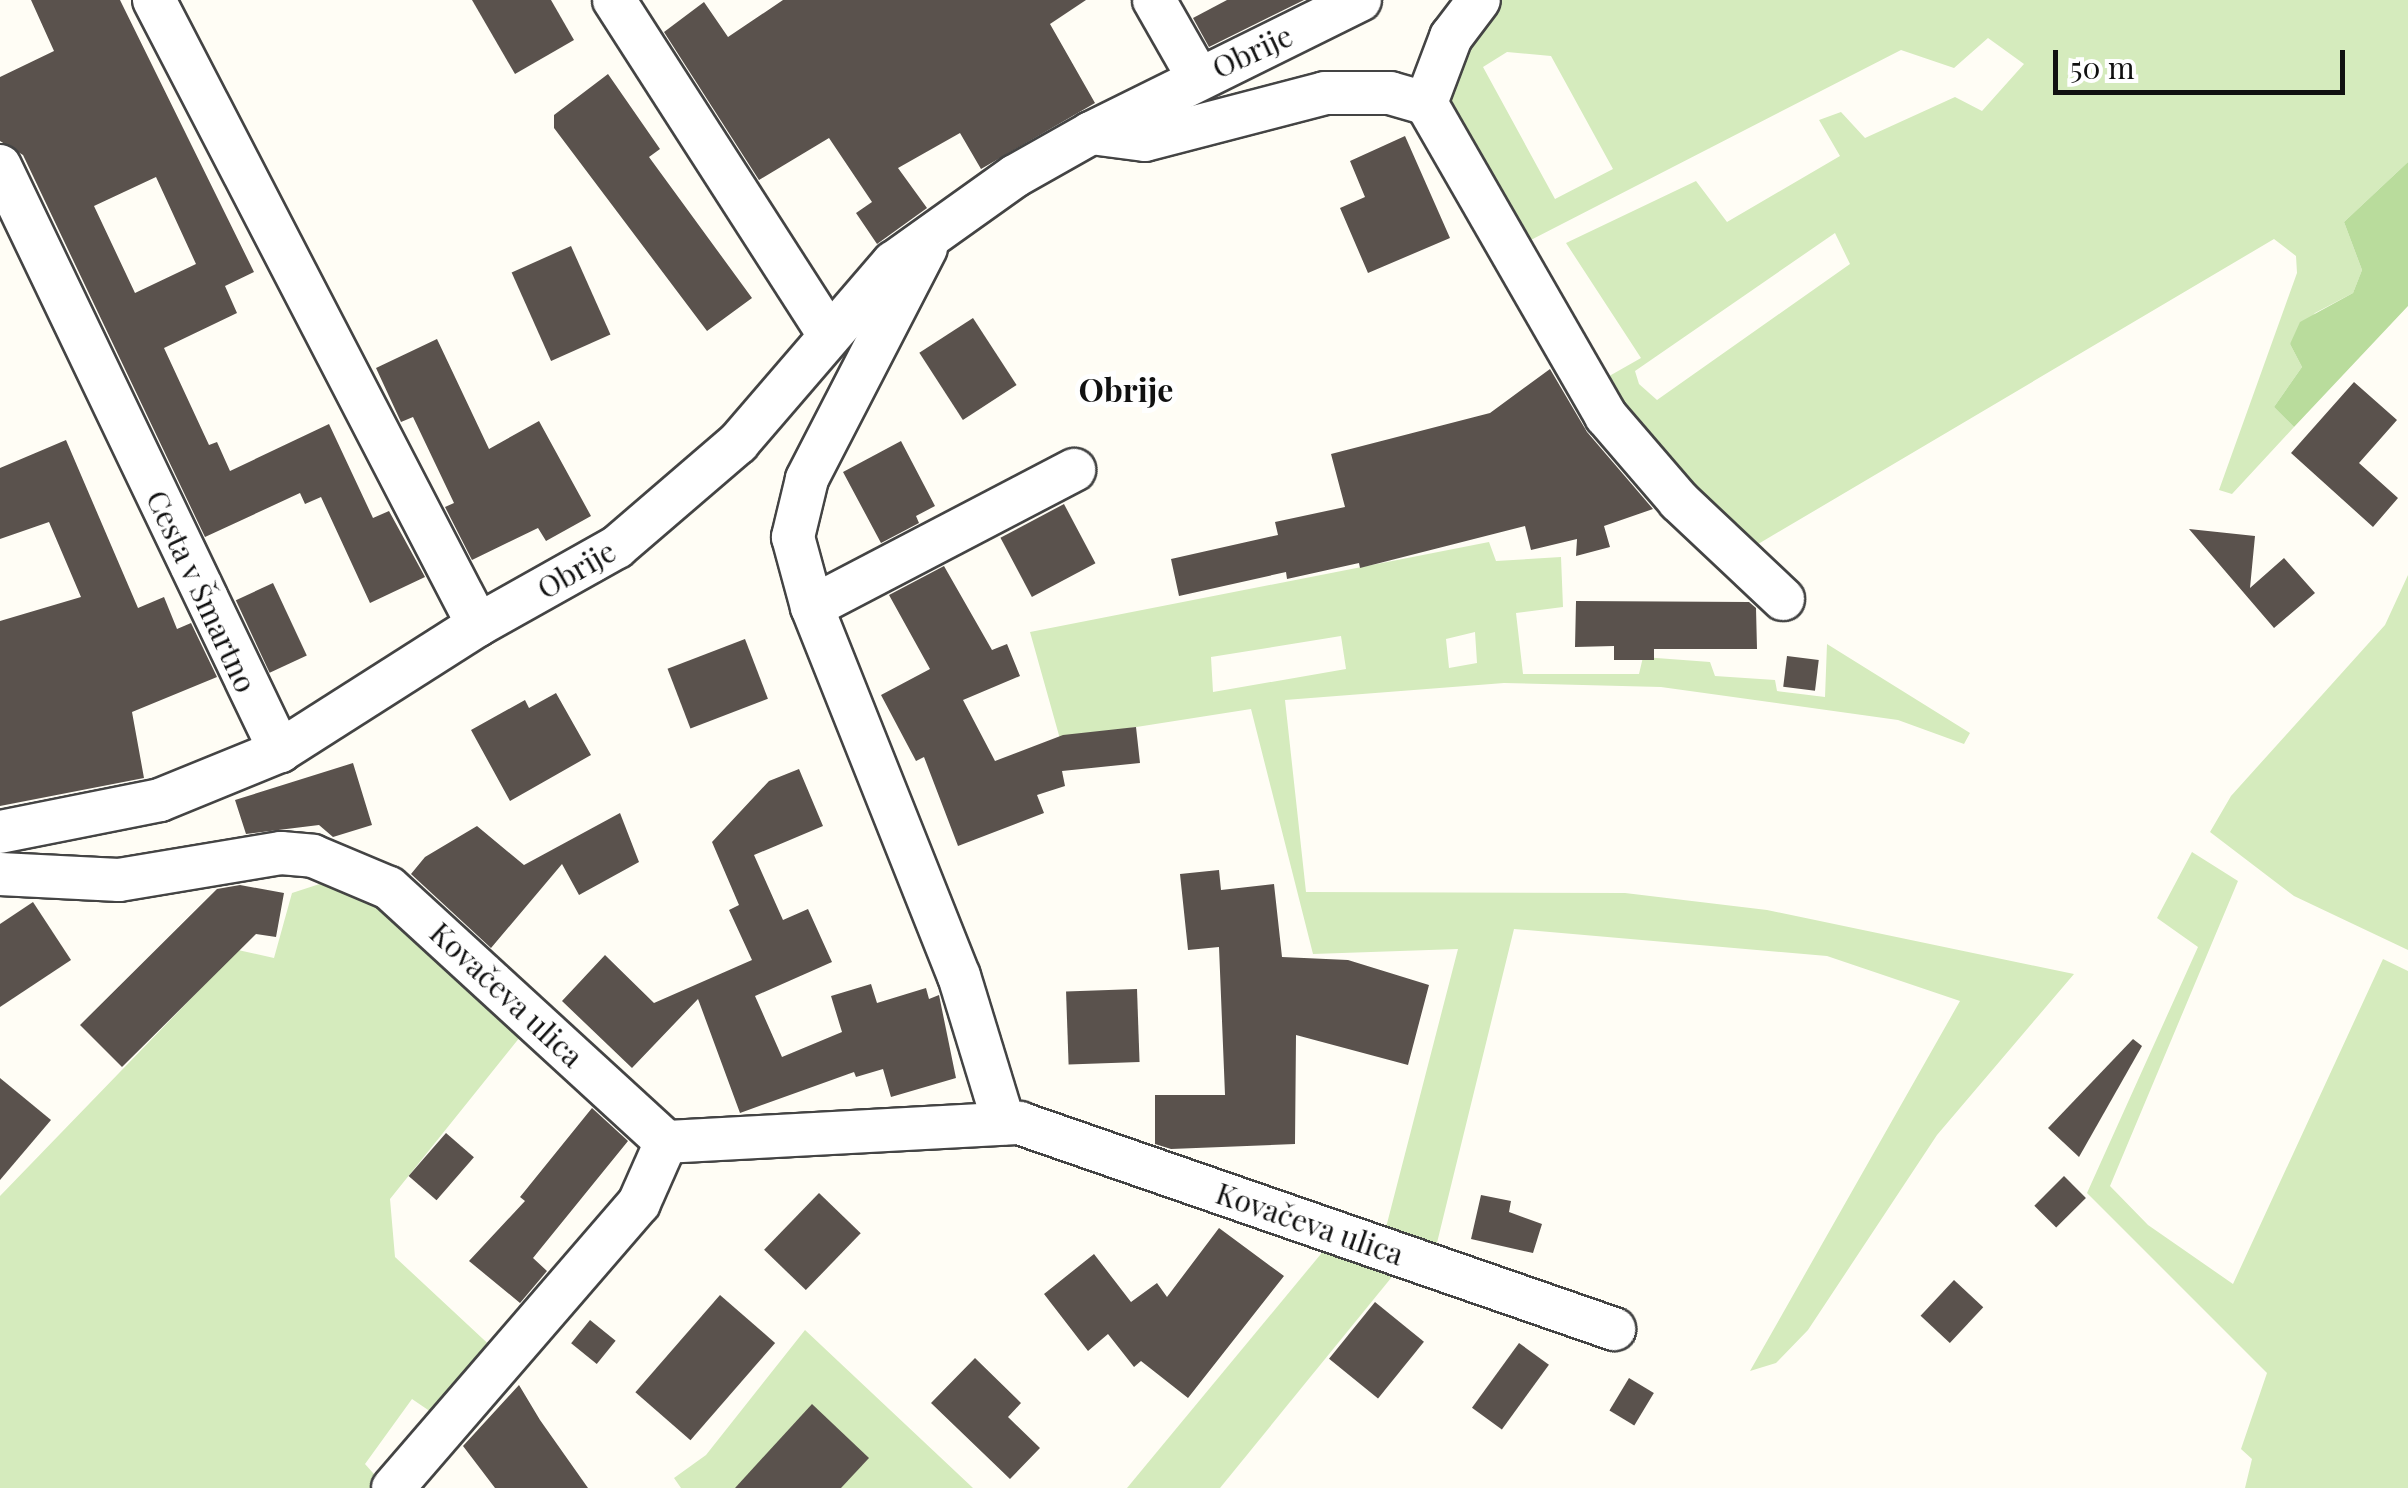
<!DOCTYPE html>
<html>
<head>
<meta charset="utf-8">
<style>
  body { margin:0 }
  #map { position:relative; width:2408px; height:1488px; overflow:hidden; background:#fffdf5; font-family:"Playfair Display",serif }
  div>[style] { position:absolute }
  .green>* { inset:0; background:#d5ebbd }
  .forest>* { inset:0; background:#b9dc9c }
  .building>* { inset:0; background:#5a524d; transform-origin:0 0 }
  .roads { filter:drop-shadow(2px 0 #444) drop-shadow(-2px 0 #444) drop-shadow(0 2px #444) drop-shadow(0 -2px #444) }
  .street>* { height:42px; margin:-21px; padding:0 21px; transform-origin:21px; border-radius:21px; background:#fff }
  span { translate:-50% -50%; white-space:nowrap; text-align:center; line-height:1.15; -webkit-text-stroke:10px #fff; paint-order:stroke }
  .street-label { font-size:30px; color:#111 }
  .neighbourhood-label { font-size:32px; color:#111; font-weight:700 }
  .scale { position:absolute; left:2053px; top:50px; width:292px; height:45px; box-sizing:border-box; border:5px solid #111; border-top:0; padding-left:12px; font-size:30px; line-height:35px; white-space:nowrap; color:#111; -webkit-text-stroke:8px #fff; paint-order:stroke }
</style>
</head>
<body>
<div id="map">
  <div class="green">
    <div style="clip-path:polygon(evenodd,1489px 0,2408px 0,2408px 162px,2344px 222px,2362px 270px,2353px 293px,2315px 313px,2290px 344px,2302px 367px,2274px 407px,2294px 427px,2232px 494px,2219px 490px,2297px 273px,2296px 256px,2274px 239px,1743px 553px,1597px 383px,1641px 358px,1566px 243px,1696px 181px,1727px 222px,1840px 156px,1819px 120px,1841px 112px,1865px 138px,1955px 97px,1982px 111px,2024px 64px,1988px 38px,1954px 68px,1901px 50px,1521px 245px,1451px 109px,1448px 74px,1489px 0,1507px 52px,1551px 56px,1613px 169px,1555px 199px,1483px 67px,1507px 52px,1489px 0,1835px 233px,1850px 264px,1657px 400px,1639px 384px,1635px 371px,1835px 233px)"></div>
    <div style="clip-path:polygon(evenodd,1489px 542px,1496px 561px,1561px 557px,1563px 607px,1516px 613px,1523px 674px,1639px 674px,1643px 657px,1710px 662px,1715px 676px,1775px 680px,1777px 691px,1825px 697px,1827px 644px,1970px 733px,1964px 744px,1898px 720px,1661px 687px,1504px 683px,1285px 700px,1306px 892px,1625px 893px,1767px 910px,2074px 974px,1937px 1135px,1808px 1330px,1776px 1363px,1750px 1371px,1960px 1001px,1827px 956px,1514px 929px,1434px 1255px,1383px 1239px,1458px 949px,1313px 954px,1251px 709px,1060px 739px,1030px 632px,1489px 542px,1475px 632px,1477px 663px,1449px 668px,1446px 639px,1475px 632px,1489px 542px,1341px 636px,1346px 669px,1213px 692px,1211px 657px,1341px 636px)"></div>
    <div style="clip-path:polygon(2408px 575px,2408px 950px,2294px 896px,2210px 832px,2231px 796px,2385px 625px)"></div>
    <div style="clip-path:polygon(2192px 852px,2238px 881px,2110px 1186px,2148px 1225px,2233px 1284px,2383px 959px,2408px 971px,2408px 1488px,2245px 1488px,2252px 1459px,2241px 1449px,2267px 1373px,2087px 1193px,2198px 947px,2157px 918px)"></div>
    <div style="clip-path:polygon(335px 879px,369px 892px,528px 1027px,390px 1199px,395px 1257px,497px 1352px,434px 1414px,412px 1399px,365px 1464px,381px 1482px,376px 1488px,0 1488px,0 1196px,238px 950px,274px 958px,292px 893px)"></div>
    <div style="clip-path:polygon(1330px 1243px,1392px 1269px,1391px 1278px,1220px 1488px,1127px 1488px)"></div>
    <div style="clip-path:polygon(805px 1330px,973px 1488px,681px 1488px,674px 1478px,706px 1455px)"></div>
  </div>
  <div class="forest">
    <div style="clip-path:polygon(2408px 162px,2408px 306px,2294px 427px,2274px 407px,2302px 367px,2290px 344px,2300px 322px,2353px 293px,2362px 270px,2344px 222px)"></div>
  </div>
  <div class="building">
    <div style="clip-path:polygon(evenodd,31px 0,120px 0,254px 272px,225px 286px,237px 313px,164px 348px,209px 445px,217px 442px,230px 471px,329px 424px,373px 518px,389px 511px,425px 577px,370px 603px,321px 497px,305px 504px,300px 493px,205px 537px,23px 155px,0 141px,0 77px,54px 51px,31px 0,156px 177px,196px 264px,135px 293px,94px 206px,156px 177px)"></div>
    <div style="clip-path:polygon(472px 0,551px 0,574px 40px,515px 74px)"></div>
    <div style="clip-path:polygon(783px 0,1086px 0,1050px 24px,1095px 103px,981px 169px,960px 133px,898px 168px,927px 208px,877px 244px,856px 213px,872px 202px,829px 138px,759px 180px,664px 32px,704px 2px,728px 37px)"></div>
    <div style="clip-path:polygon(1227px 0,1304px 0,1209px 47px,1193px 18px)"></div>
    <div style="clip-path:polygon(608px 74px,660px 149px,649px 157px,752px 298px,707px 331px,554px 128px,554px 115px)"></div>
    <div style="clip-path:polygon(1405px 136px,1450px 238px,1368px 273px,1340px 208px,1365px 197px,1350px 161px)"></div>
    <div style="left:571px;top:246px;width:97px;height:65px;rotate:66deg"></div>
    <div style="left:973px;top:318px;width:80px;height:64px;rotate:57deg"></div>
    <div style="clip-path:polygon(437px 339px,489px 449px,539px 421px,591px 516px,546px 541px,538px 528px,472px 560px,445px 507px,454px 503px,413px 417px,401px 422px,376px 368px)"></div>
    <div style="clip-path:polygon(1550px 369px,1587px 432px,1653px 509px,1604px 526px,1610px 547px,1576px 556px,1577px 539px,1531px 550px,1525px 526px,1360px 568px,1359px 563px,1287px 579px,1286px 572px,1179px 596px,1171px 559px,1278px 535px,1275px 522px,1345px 507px,1331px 454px,1490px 413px)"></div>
    <div style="clip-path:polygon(2354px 382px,2397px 420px,2359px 463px,2398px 498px,2373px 527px,2291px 453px)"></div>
    <div style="clip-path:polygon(66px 440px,138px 608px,164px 597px,177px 629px,191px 623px,217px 677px,132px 712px,144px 778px,0 806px,0 621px,81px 597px,49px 522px,0 539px,0 468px)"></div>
    <div style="clip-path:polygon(901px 441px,935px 506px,916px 516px,919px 523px,881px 543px,843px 472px)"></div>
    <div style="left:1064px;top:504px;width:67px;height:72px;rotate:62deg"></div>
    <div style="clip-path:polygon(2189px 529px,2255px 536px,2250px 588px,2284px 558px,2315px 593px,2274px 628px)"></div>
    <div style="clip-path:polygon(944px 566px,992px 650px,1007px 644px,1020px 676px,963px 700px,995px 761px,1063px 735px,1136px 727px,1140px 763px,1062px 771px,1065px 786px,1037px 795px,1044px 813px,958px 846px,924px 757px,916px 761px,881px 695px,930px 669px,889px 595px)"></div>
    <div style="left:273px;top:583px;width:80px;height:41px;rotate:65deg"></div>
    <div style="clip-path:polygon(1576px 601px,1749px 602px,1756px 608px,1757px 649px,1654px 649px,1654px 660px,1614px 660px,1614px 646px,1575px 647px)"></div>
    <div style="left:745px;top:639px;width:64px;height:83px;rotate:69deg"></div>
    <div style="left:1787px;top:656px;width:32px;height:31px;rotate:7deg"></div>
    <div style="clip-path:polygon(556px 693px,591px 755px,510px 801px,471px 730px,525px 700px,529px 708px)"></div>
    <div style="clip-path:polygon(353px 763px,372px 825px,333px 837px,319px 825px,246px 834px,235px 800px)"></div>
    <div style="clip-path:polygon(799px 769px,823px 826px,754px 855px,783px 920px,808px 909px,832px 962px,755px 996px,782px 1057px,842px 1032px,831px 996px,871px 984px,877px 1003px,926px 988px,929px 999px,939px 995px,956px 1078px,891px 1097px,883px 1069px,856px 1077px,854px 1072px,740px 1113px,698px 999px,632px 1068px,562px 1001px,605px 955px,654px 1003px,752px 960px,729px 910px,739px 905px,712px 842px,769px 781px)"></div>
    <div style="clip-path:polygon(620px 813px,639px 862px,579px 895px,562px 864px,491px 948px,411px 874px,425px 857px,477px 826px,524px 865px)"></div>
    <div style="clip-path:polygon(1219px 870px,1221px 890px,1274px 884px,1282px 957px,1348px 960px,1429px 985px,1408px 1065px,1296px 1035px,1295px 1144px,1171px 1149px,1155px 1144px,1155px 1095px,1225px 1095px,1219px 947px,1188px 950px,1180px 874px)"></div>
    <div style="clip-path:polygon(240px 885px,284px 893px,276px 937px,256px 934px,122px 1067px,80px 1025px,217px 889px)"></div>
    <div style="clip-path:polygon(33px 902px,71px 960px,0 1007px,0 924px)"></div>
    <div style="left:1137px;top:989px;width:73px;height:71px;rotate:88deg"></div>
    <div style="clip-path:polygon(2133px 1039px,2142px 1046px,2079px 1157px,2048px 1128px)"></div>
    <div style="clip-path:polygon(0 1078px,51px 1120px,0 1180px)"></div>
    <div style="clip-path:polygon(592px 1108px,628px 1141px,533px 1258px,547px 1271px,520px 1303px,469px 1261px,525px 1201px,520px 1197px)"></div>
    <div style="left:446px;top:1133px;width:37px;height:57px;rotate:41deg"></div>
    <div style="left:2064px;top:1176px;width:31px;height:42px;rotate:45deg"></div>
    <div style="left:819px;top:1193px;width:58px;height:79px;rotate:44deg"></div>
    <div style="clip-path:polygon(1481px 1195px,1511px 1201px,1509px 1212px,1542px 1224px,1533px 1253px,1471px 1239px)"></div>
    <div style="clip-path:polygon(1219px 1228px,1284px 1276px,1188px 1398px,1141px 1361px,1134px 1367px,1108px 1334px,1088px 1351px,1044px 1294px,1094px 1254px,1131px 1302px,1157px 1283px,1167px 1297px)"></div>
    <div style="left:1954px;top:1280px;width:40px;height:49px;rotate:43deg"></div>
    <div style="left:720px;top:1295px;width:73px;height:129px;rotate:41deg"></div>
    <div style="left:1375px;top:1302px;width:63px;height:73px;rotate:39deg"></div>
    <div style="left:590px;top:1320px;width:33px;height:30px;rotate:39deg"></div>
    <div style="left:1519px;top:1343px;width:37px;height:80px;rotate:36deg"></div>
    <div style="clip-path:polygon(975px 1358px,1021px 1403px,1008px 1417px,1040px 1448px,1010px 1479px,931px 1403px)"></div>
    <div style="left:1629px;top:1378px;width:29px;height:38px;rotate:31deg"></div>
    <div style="clip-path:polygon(519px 1385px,540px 1420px,588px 1488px,495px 1488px,463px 1446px)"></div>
    <div style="clip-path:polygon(812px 1404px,869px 1458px,841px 1488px,735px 1488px)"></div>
  </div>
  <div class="roads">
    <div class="street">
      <div style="left:154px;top:0;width:704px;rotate:62.6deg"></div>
      <div style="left:614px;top:0;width:394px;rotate:57.3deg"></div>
      <div style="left:1154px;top:0;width:89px;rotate:60.3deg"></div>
      <div style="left:1426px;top:103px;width:71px;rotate:-69.3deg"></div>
      <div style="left:1451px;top:37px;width:46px;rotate:-52.9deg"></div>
      <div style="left:1091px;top:133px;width:54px;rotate:7.4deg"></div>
      <div style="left:1145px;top:140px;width:186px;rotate:-14.6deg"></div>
      <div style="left:1325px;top:93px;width:65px"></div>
      <div style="left:1390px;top:93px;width:37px;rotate:16deg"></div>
      <div style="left:1426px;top:103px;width:361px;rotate:60.1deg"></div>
      <div style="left:1606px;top:416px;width:112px;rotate:49.3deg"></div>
      <div style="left:1679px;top:501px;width:143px;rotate:43.3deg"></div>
      <div style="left:0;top:166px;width:649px;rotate:64.42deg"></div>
      <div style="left:926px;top:248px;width:260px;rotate:117.3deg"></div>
      <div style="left:807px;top:479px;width:60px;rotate:103.6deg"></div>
      <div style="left:793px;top:537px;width:73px;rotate:74.8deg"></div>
      <div style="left:812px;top:607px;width:397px;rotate:68.3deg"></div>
      <div style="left:959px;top:976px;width:154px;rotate:73deg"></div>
      <div style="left:812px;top:607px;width:296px;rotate:-27.6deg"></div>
      <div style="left:0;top:832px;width:163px;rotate:-11.3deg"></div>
      <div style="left:160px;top:800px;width:130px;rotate:-22.2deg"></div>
      <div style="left:280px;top:751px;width:235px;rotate:-32.5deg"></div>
      <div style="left:478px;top:625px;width:159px;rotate:-29.3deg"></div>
      <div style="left:617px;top:547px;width:160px;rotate:-40.7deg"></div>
      <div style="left:738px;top:443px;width:238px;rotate:-49.3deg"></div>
      <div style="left:893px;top:263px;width:150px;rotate:-35.5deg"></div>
      <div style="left:1015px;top:176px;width:87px;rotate:-29.5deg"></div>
      <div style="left:1091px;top:133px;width:300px;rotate:-26.3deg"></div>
      <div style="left:0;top:874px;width:119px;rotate:2.9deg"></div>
      <div style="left:119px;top:880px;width:164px;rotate:-9.5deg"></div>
      <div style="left:281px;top:853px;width:32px;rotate:5deg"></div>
      <div style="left:313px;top:856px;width:82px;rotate:22.8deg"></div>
      <div style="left:389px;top:888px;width:376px;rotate:42.5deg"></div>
      <div style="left:666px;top:1142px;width:354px;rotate:-3.1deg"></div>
      <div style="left:1019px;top:1123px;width:630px;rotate:19.1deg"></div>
      <div style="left:393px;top:1488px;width:376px;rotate:-49.2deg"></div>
      <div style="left:639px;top:1203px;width:67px;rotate:-66.1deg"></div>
    </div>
  </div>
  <div class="street-label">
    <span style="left:1252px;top:51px;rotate:-25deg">Obrije</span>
    <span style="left:576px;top:569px;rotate:-30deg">Obrije</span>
    <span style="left:202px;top:591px;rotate:65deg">Cesta v Šmartno</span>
    <span style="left:507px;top:994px;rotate:43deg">Kovačeva ulica</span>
    <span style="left:1310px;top:1223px;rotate:19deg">Kovačeva ulica</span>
  </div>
  <div class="neighbourhood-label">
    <span style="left:1126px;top:389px">Obrije</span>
  </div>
  <div class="scale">50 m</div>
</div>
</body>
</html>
